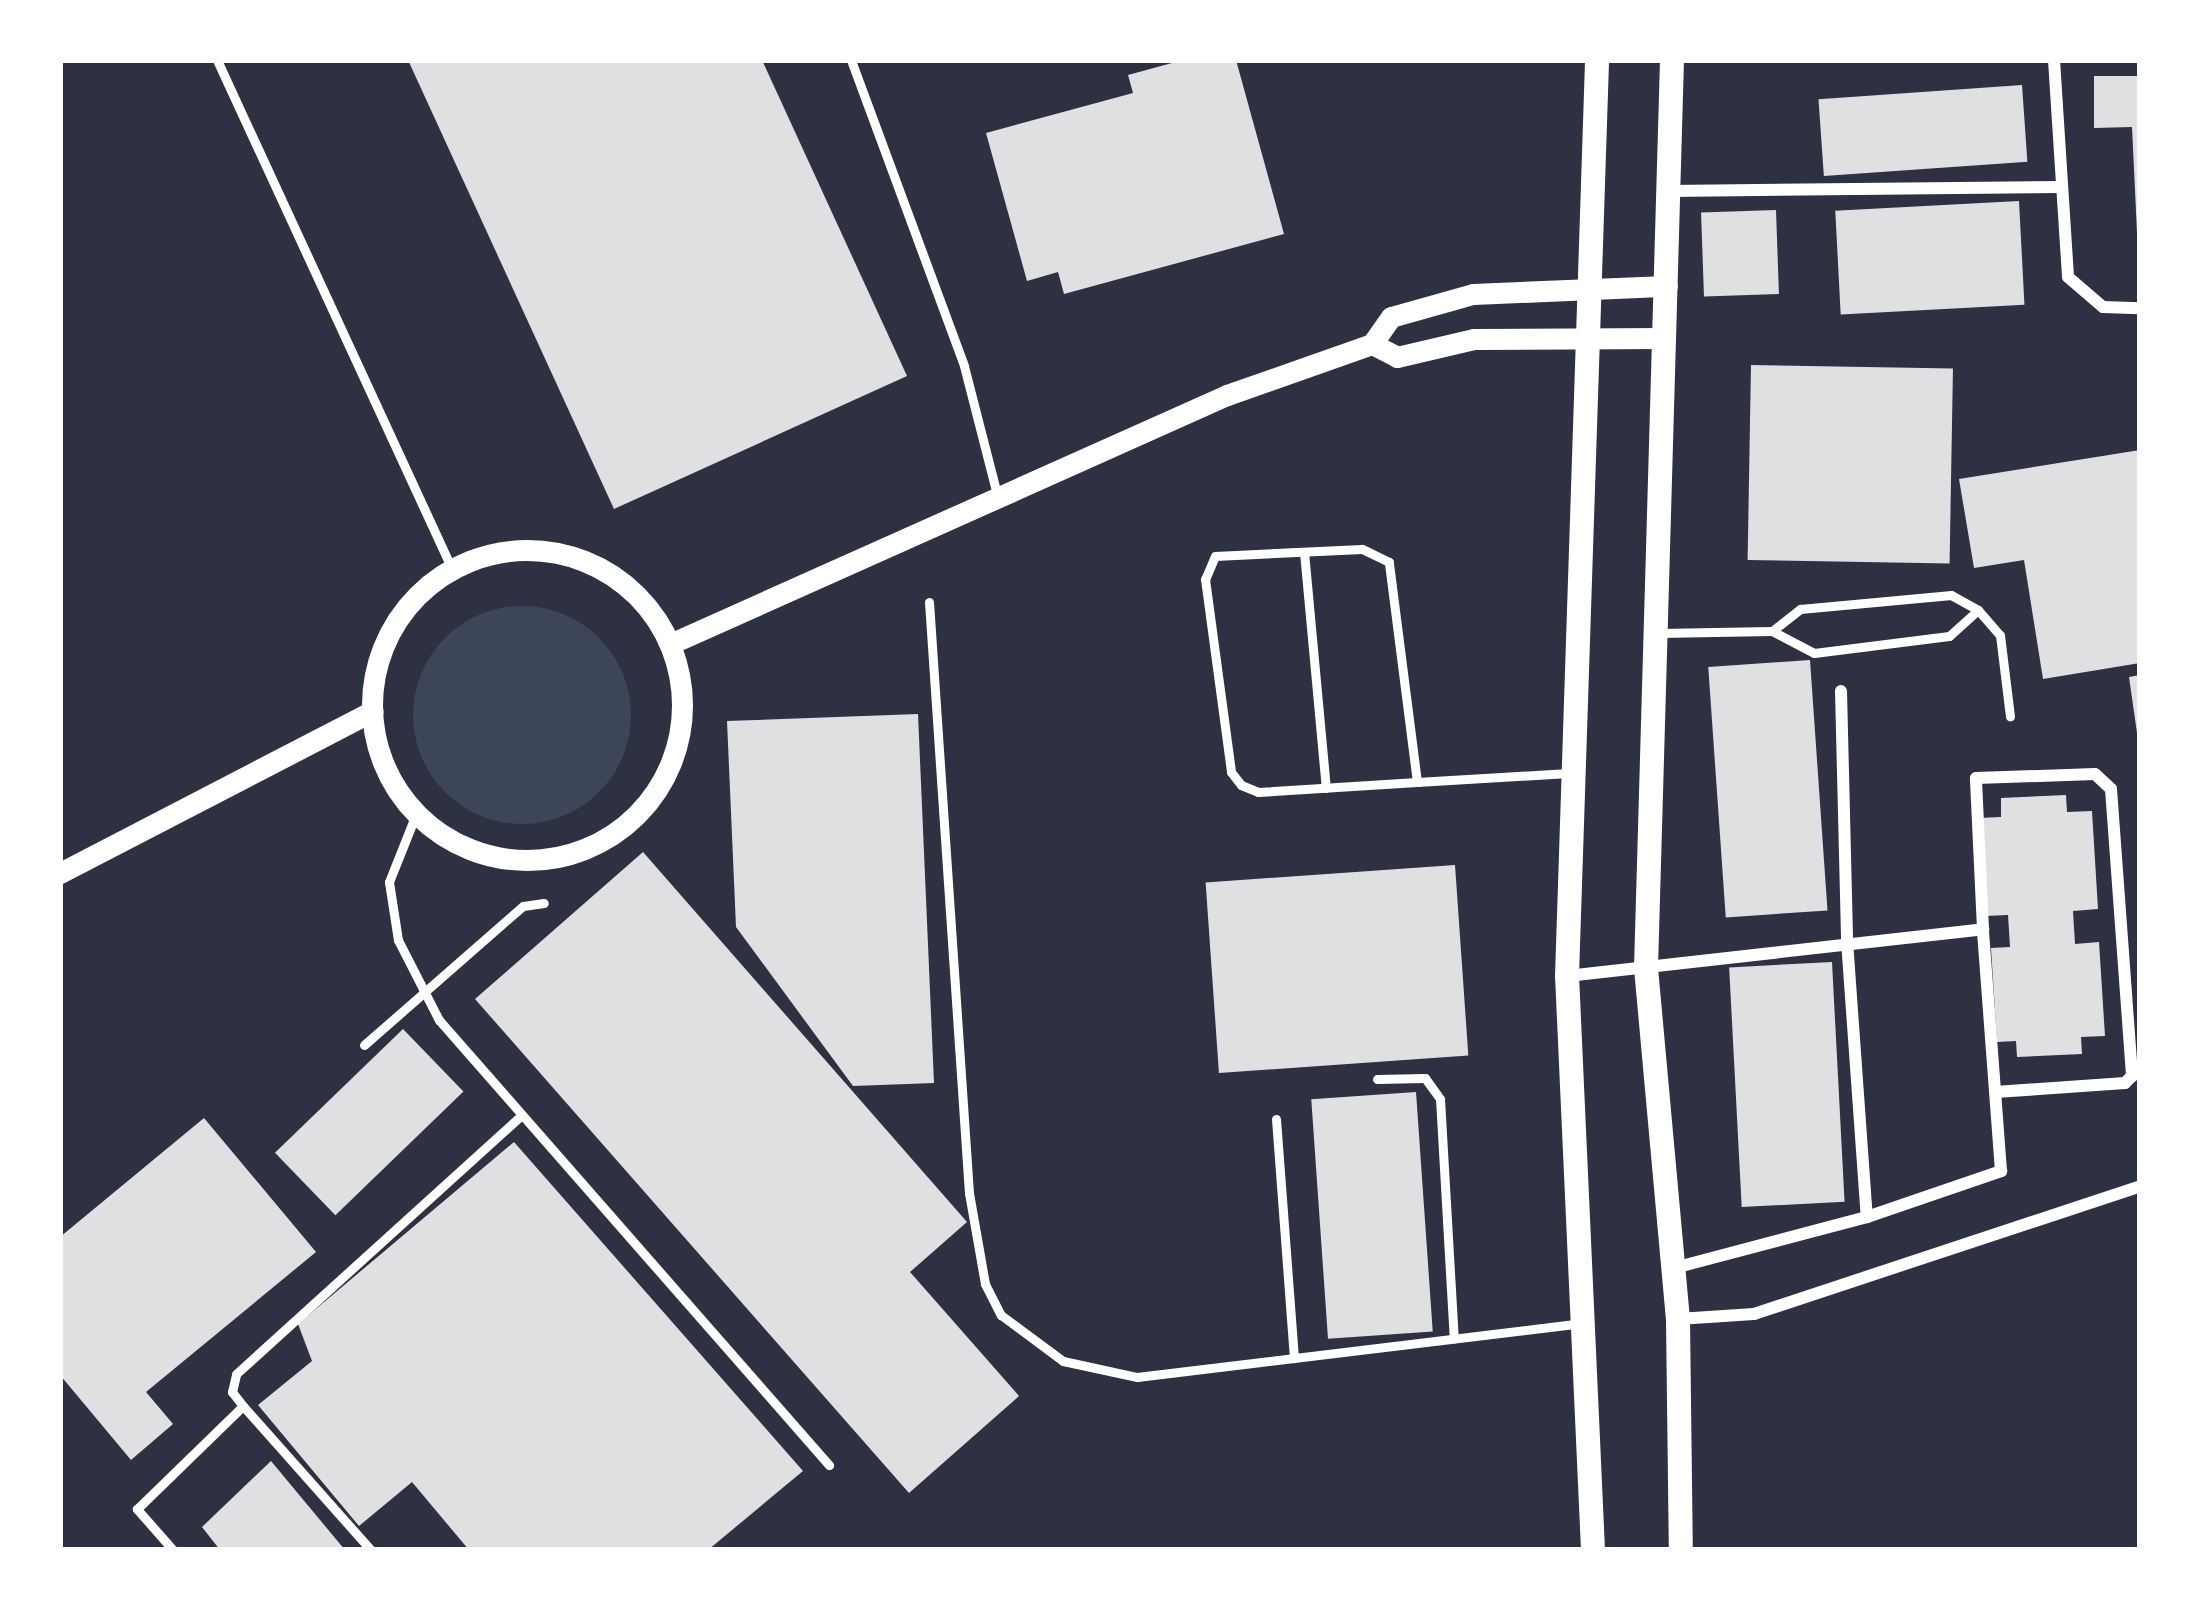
<!DOCTYPE html>
<html>
<head>
<meta charset="utf-8">
<style>
  body { margin:0 }
  #map { position:relative; width:2200px; height:1610px; overflow:hidden; background:#2d3142; font-family:"Nunito Sans",sans-serif }
  div>[style] { position:absolute }
  .green>* { inset:0; background:#3c4559 }
  .round { border-radius:50% }
  .building>* { inset:0; background:#e0e0e3; transform-origin:0 0 }
  .service>* { height:9px; margin:-4.5px; padding:0 4.5px; transform-origin:4.5px; border-radius:4.5px; background:#fff }
  .minor>* { height:12px; margin:-6px; padding:0 6px; transform-origin:6px; border-radius:6px; background:#fff }
  .tertiary>* { height:21px; margin:-10.5px; padding:0 10.5px; transform-origin:10.5px; border-radius:10.5px; background:#fff }
  .tertiary>.ring { margin:-10.5px; padding:0; box-sizing:content-box; background:none; border:21px solid #fff; border-radius:50% }
  .secondary>* { height:24px; margin:-12px; padding:0 12px; transform-origin:12px; border-radius:12px; background:#fff }
  span { translate:-50% -50%; white-space:nowrap; text-align:center; line-height:1.15; -webkit-text-stroke:12px #fff; paint-order:stroke }
  .frame { position:absolute; inset:0; border:63px solid #fff; pointer-events:none }
</style>
</head>
<body>
<div id="map">
  <div class="green">
    <div class="round" style="left:413px;top:606px;width:218px;height:218px"></div>
  </div>
  <div class="building">
    <div style="clip-path:polygon(408px 60px,762px 60px,907px 376px,614px 509px)"></div>
    <div style="clip-path:polygon(1183px 60px,1236px 60px,1284px 234px,1064px 294px,1058px 272px,1027px 281px,986px 133px,1133px 93px,1128px 75px)"></div>
    <div style="clip-path:polygon(2094px 76px,2140px 76px,2140px 296px,2132px 127px,2094px 128px)"></div>
    <div style="left:2022px;top:85px;width:77px;height:204px;rotate:86deg"></div>
    <div style="left:2019px;top:201px;width:104px;height:184px;rotate:87deg"></div>
    <div style="left:1776px;top:210px;width:84px;height:75px;rotate:88deg"></div>
    <div style="left:1751px;top:365px;width:202px;height:195px;rotate:1deg"></div>
    <div style="clip-path:polygon(2140px 450px,2140px 663px,2043px 679px,2024px 560px,1974px 568px,1959px 479px)"></div>
    <div style="left:1810px;top:660px;width:251px;height:102px;rotate:86deg"></div>
    <div style="clip-path:polygon(2140px 675px,2140px 733px,2137px 733px,2129px 677px)"></div>
    <div style="clip-path:polygon(918px 714px,934px 1083px,853px 1086px,736px 927px,727px 721px)"></div>
    <div style="clip-path:polygon(2066px 795px,2067px 812px,2092px 811px,2098px 909px,2073px 911px,2075px 944px,2099px 942px,2105px 1036px,2081px 1037px,2082px 1054px,2017px 1057px,2016px 1041px,1997px 1042px,1991px 948px,2010px 947px,2008px 915px,1985px 916px,1978px 818px,2001px 817px,2001px 798px)"></div>
    <div style="clip-path:polygon(643px 852px,967px 1222px,910px 1272px,1019px 1396px,909px 1493px,475px 999px)"></div>
    <div style="left:1455px;top:865px;width:191px;height:250px;rotate:86deg"></div>
    <div style="left:1832px;top:962px;width:240px;height:103px;rotate:87deg"></div>
    <div style="left:403px;top:1029px;width:87px;height:178px;rotate:46deg"></div>
    <div style="left:1416px;top:1092px;width:240px;height:105px;rotate:86deg"></div>
    <div style="clip-path:polygon(204px 1118px,316px 1252px,146px 1392px,173px 1424px,131px 1460px,60px 1375px,60px 1237px)"></div>
    <div style="clip-path:polygon(514px 1142px,803px 1471px,708px 1550px,469px 1550px,412px 1482px,359px 1526px,258px 1405px,312px 1361px,298px 1324px)"></div>
    <div style="clip-path:polygon(271px 1461px,345px 1550px,220px 1550px,202px 1527px)"></div>
  </div>
  <div class="service">
    <div style="left:217px;top:60px;width:561px;rotate:65.22deg"></div>
    <div style="left:851px;top:60px;width:326px;rotate:69.7deg"></div>
    <div style="left:964px;top:366px;width:136px;rotate:75.6deg"></div>
    <div style="left:1304px;top:552px;width:237px;rotate:84.7deg"></div>
    <div style="left:1951px;top:595px;width:31px;rotate:29deg"></div>
    <div style="left:1978px;top:610px;width:39px;rotate:138deg"></div>
    <div style="left:1949px;top:636px;width:136px;rotate:172.8deg"></div>
    <div style="left:1814px;top:653px;width:47px;rotate:-152.4deg"></div>
    <div style="left:1772px;top:631px;width:36px;rotate:-38deg"></div>
    <div style="left:1800px;top:609px;width:152px;rotate:-5.3deg"></div>
    <div style="left:929px;top:602px;width:592px;rotate:86.13deg"></div>
    <div style="left:969px;top:1193px;width:92px;rotate:80deg"></div>
    <div style="left:985px;top:1284px;width:35px;rotate:63deg"></div>
    <div style="left:1001px;top:1315px;width:77px;rotate:36.6deg"></div>
    <div style="left:1063px;top:1361px;width:76px;rotate:12.2deg"></div>
    <div style="left:1137px;top:1377px;width:447px;rotate:-6.9deg"></div>
    <div style="left:1978px;top:610px;width:33px;rotate:49deg"></div>
    <div style="left:2000px;top:635px;width:82px;rotate:83deg"></div>
    <div style="left:1659px;top:633px;width:113px;rotate:-1deg"></div>
    <div style="left:1417px;top:782px;width:222px;rotate:-97.3deg"></div>
    <div style="left:1389px;top:562px;width:30px;rotate:-154deg"></div>
    <div style="left:1362px;top:549px;width:147px;rotate:177.3deg"></div>
    <div style="left:1215px;top:556px;width:25px;rotate:113deg"></div>
    <div style="left:1205px;top:579px;width:195px;rotate:82.3deg"></div>
    <div style="left:1231px;top:772px;width:16px;rotate:52deg"></div>
    <div style="left:1241px;top:785px;width:18px;rotate:22deg"></div>
    <div style="left:1258px;top:792px;width:159px;rotate:-3.6deg"></div>
    <div style="left:1417px;top:782px;width:152px;rotate:-3.4deg"></div>
    <div style="left:416px;top:814px;width:73px;rotate:111.7deg"></div>
    <div style="left:389px;top:882px;width:59px;rotate:81.2deg"></div>
    <div style="left:398px;top:940px;width:90px;rotate:62.9deg"></div>
    <div style="left:439px;top:1020px;width:592px;rotate:48.77deg"></div>
    <div style="left:364px;top:1045px;width:211px;rotate:-41.2deg"></div>
    <div style="left:523px;top:906px;width:21px;rotate:-8deg"></div>
    <div style="left:1377px;top:1079px;width:48px;rotate:-1.2deg"></div>
    <div style="left:1425px;top:1078px;width:26px;rotate:54deg"></div>
    <div style="left:1440px;top:1099px;width:240px;rotate:86.7deg"></div>
    <div style="left:1276px;top:1119px;width:240px;rotate:85.7deg"></div>
    <div style="left:243px;top:1406px;width:193px;rotate:48.4deg"></div>
    <div style="left:173px;top:1550px;width:55px;rotate:-131.3deg"></div>
    <div style="left:137px;top:1509px;width:148px;rotate:-44.2deg"></div>
    <div style="left:243px;top:1406px;width:18px;rotate:-128deg"></div>
    <div style="left:232px;top:1392px;width:18px;rotate:-77deg"></div>
    <div style="left:236px;top:1374px;width:386px;rotate:-42.2deg"></div>
  </div>
  <div class="minor">
    <div style="left:2054px;top:60px;width:217px;rotate:86.3deg"></div>
    <div style="left:2068px;top:277px;width:46px;rotate:40.6deg"></div>
    <div style="left:2103px;top:307px;width:37px;rotate:2deg"></div>
    <div style="left:1669px;top:191px;width:393px;rotate:-0.6deg"></div>
    <div style="left:1841px;top:691px;width:250px;rotate:88.6deg"></div>
    <div style="left:1847px;top:941px;width:277px;rotate:85.9deg"></div>
    <div style="left:1867px;top:1217px;width:142px;rotate:-18.9deg"></div>
    <div style="left:2001px;top:1171px;width:243px;rotate:-94.3deg"></div>
    <div style="left:1567px;top:976px;width:419px;rotate:-6.4deg"></div>
    <div style="left:1983px;top:929px;width:151px;rotate:-92.7deg"></div>
    <div style="left:1976px;top:778px;width:119px;rotate:-1.9deg"></div>
    <div style="left:2095px;top:774px;width:22px;rotate:43deg"></div>
    <div style="left:2111px;top:789px;width:288px;rotate:85.8deg"></div>
    <div style="left:2132px;top:1076px;width:10px;rotate:135deg"></div>
    <div style="left:2125px;top:1083px;width:130px;rotate:176deg"></div>
    <div style="left:1674px;top:1268px;width:200px;rotate:-14.8deg"></div>
    <div style="left:1678px;top:1319px;width:76px;rotate:-3.8deg"></div>
    <div style="left:1754px;top:1314px;width:407px;rotate:-18.3deg"></div>
  </div>
  <div class="tertiary">
    <div style="left:1372px;top:344px;width:28px;rotate:27deg"></div>
    <div style="left:1397px;top:357px;width:79px;rotate:-13.2deg"></div>
    <div style="left:1474px;top:339px;width:191px;rotate:-0.3deg"></div>
    <div class="ring" style="left:372px;top:550px;width:289px;height:289px"></div>
    <div style="left:670px;top:644px;width:610px;rotate:-24.09deg"></div>
    <div style="left:1227px;top:395px;width:154px;rotate:-19.4deg"></div>
    <div style="left:1372px;top:344px;width:33px;rotate:-55deg"></div>
    <div style="left:1391px;top:317px;width:85px;rotate:-15.7deg"></div>
    <div style="left:1473px;top:294px;width:194px;rotate:-2.4deg"></div>
    <div style="left:60px;top:873px;width:352px;rotate:-27.4deg"></div>
  </div>
  <div class="secondary">
    <div style="left:1672px;top:60px;width:908px;rotate:91.64deg"></div>
    <div style="left:1646px;top:968px;width:352px;rotate:84.8deg"></div>
    <div style="left:1678px;top:1319px;width:231px;rotate:89.3deg"></div>
    <div style="left:1593px;top:1550px;width:575px;rotate:-92.59deg"></div>
    <div style="left:1567px;top:976px;width:916px;rotate:-88.12deg"></div>
  </div>
  <div class="frame"></div>
</div>
</body>
</html>
